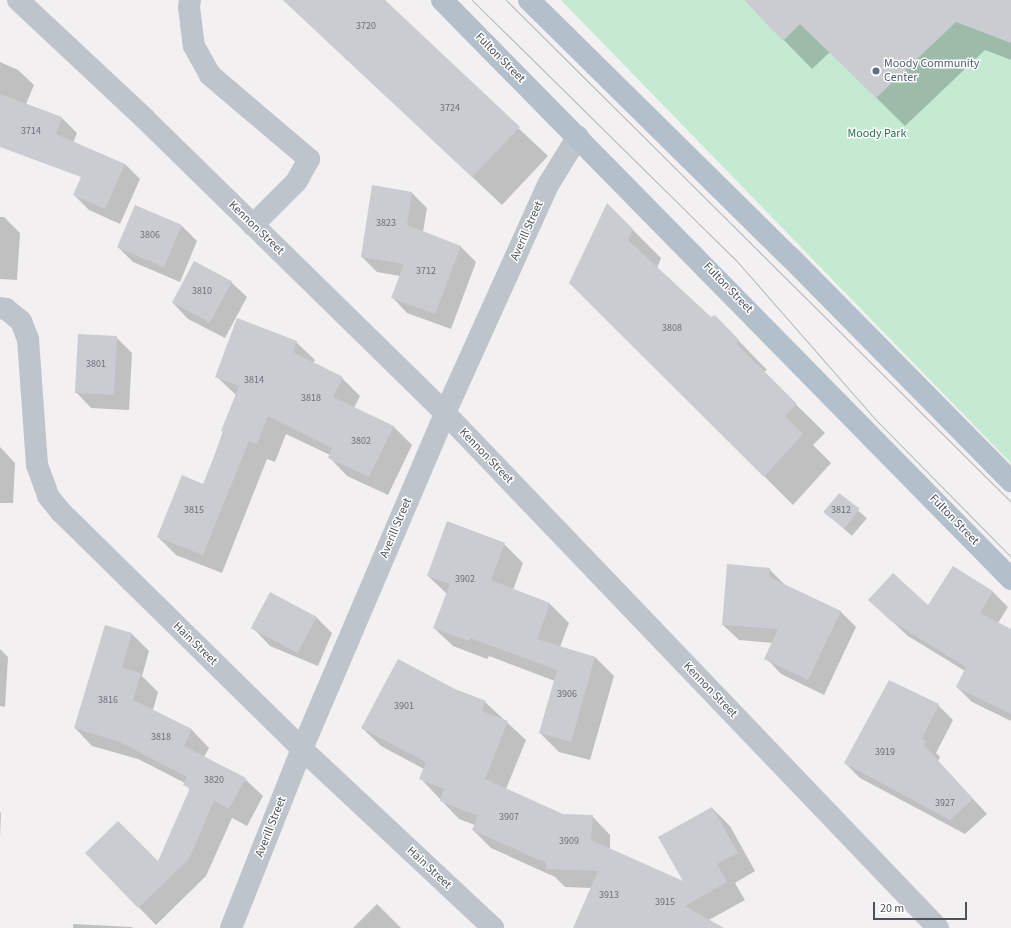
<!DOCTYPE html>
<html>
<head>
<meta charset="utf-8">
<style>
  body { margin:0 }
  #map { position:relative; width:1011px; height:928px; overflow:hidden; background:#f2f0f0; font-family:"Source Sans 3",sans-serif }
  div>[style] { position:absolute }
  .green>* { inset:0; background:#c4ead2 }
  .shadow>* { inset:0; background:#0003; transform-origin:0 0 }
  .building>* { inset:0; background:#cbccd2; transform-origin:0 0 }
  .minor>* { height:22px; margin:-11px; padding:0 11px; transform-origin:11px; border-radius:11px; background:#bdc4cb }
  .major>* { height:22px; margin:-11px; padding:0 11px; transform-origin:11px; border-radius:11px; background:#b3bfcb }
  .tram>* { height:1px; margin:-0.5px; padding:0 0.5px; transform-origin:0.5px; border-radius:0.5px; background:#b3b5b9 }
  .dots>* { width:11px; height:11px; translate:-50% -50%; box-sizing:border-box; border:2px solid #fff; border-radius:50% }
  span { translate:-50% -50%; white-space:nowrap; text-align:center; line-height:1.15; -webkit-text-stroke:3px #fff; paint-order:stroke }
  .number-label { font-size:10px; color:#6a7179 }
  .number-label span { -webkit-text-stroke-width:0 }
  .street-label { font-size:12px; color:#4a535b }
  .service-label { font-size:12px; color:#4e5e75 }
  .left { translate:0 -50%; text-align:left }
  .park-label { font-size:12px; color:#22754a }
  .scale { position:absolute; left:873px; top:902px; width:94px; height:18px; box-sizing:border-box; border:2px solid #4a535b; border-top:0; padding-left:5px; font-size:12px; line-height:14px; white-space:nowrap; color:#4a535b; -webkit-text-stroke:3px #fff; paint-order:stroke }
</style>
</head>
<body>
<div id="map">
  <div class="green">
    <div style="clip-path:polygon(561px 0,1011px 0,1011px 463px,1001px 453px)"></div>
  </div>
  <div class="shadow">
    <div style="clip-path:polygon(283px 0,383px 0,548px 156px,502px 205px)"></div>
    <div style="clip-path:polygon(745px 0,1011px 0,1011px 60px,985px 50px,905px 126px,830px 52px,812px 69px)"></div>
    <div style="clip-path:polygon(0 62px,18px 70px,34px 85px,26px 104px,62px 118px,77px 133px,65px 165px,0 139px)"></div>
    <div style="clip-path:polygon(88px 163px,125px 164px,140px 179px,120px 224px,89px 210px,74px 195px)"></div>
    <div style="clip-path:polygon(412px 193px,427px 208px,423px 232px,460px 246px,476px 262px,451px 329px,407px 313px,392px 297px,400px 276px,377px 272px,362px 257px)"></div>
    <div style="clip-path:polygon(0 217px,4px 217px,20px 233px,17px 280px,0 279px)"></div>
    <div style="clip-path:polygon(182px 226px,197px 241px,180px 282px,133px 262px,118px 247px)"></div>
    <div style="clip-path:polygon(632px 229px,661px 258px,657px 268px,711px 318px,715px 316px,767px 370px,763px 372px,825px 433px,813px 445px,831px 463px,793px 505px,570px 282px)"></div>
    <div style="clip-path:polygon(231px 282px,247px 297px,225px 338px,188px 319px,173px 303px)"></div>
    <div style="clip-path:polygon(116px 337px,132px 353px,129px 410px,91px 408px,76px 392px)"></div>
    <div style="clip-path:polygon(296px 342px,315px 360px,313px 363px,342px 378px,360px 396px,354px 408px,394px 427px,412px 445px,388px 495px,347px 476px,329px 457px,330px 455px,286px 434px,275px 462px,267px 459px,222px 573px,176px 555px,158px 537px,204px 485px,236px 395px,216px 376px)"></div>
    <div style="clip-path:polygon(0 447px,15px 463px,13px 503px,0 503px)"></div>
    <div style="left:839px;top:494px;width:37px;height:23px;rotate:41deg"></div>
    <div style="clip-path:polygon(504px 544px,523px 563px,513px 590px,550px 604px,569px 623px,560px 647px,595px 657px,614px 676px,590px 760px,559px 752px,540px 733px,555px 681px,489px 656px,487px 659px,453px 646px,434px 628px,447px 594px,428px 576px)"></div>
    <div style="clip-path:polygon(953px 567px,993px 592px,1008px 607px,998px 623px,1011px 630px,1011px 721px,972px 702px,957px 687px,965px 671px,908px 636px,869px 600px,928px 606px)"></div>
    <div style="clip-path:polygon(769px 569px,785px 585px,840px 611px,856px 627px,824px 695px,781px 674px,766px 658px,773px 643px,739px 640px,723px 625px)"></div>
    <div style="clip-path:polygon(316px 617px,332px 633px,318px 666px,270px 646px,255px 630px)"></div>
    <div style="clip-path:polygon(106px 626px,132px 634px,149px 651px,142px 676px,158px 692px,153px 710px,192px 730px,209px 748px,204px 757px,245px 779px,263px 796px,247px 826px,232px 818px,206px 876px,156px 925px,86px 853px,158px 863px,190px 790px,185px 783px,138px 759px,92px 746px,75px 728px)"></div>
    <div style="clip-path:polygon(0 649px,8px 657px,5px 707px,0 706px)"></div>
    <div style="clip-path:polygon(454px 690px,485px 702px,526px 740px,506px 789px,563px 815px,592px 816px,610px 835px,610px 849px,686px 883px,712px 808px,730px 826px,755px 871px,735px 883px,745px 900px,707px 921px,714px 928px,574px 928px,591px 888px,565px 887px,555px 877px,491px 848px,473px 830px,475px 825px,459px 819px,420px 778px,424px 769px,381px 746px,362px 728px)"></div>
    <div style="clip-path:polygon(938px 705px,953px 720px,936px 753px,940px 757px,938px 761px,987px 814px,965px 834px,860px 778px,845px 763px)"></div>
    <div style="clip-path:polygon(0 812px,1px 813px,0 838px)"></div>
    <div style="clip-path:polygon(377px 904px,401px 928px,353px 928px)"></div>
    <div style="clip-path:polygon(73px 924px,132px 927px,133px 928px,73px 928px)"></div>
  </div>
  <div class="building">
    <div style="clip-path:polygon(283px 0,385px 0,520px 127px,472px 177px)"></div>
    <div style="clip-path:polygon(744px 0,1011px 0,1011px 43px,956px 22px,876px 98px,800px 24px,783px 41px)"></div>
    <div style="clip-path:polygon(0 94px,62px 117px,56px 134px,125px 164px,105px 209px,73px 195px,81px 177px,0 147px)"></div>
    <div style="clip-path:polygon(372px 185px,412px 192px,407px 225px,461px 246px,435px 314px,391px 298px,404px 264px,361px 257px)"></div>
    <div style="clip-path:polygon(607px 203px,633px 229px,628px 240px,711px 317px,715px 315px,739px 340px,736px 343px,797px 404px,785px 416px,803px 434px,764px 477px,569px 283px)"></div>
    <div style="left:135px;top:205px;width:51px;height:46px;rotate:23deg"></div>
    <div style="left:194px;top:261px;width:43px;height:47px;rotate:28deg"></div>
    <div style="clip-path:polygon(237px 318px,297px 341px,293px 352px,343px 377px,333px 397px,394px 426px,369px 477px,328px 458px,332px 448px,268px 416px,257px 444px,249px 441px,203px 555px,157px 537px,182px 475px,203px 484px,224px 432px,221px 431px,239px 386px,215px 377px)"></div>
    <div style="left:78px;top:334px;width:39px;height:59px;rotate:3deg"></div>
    <div style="left:839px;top:493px;width:26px;height:25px;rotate:37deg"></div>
    <div style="clip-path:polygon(447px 521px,505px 543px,491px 580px,550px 603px,537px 639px,595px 657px,571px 742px,539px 733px,557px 670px,470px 638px,469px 641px,433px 628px,450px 584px,427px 576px)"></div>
    <div style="clip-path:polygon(727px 564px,770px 568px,769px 577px,841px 611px,808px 680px,764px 659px,778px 629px,722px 625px)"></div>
    <div style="clip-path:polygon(953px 566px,993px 591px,980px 613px,1011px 629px,1011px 714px,956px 687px,966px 667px,891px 621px,868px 600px,893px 573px,928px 605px)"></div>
    <div style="left:270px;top:592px;width:53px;height:41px;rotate:28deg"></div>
    <div style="clip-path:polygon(105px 625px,132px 633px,122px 668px,141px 673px,133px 700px,192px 729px,184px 746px,246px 778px,229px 809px,214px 801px,189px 859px,138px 908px,85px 853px,118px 821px,158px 861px,190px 788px,183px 785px,187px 777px,120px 742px,74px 728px)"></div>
    <div style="clip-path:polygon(398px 659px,455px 689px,486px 701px,482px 711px,508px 721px,485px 779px,563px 814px,593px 815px,591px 840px,683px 881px,658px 837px,712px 807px,738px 853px,717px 864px,727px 882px,685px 906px,724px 928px,573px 928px,598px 871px,546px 869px,546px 863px,472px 830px,478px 816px,440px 801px,444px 789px,419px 779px,426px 762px,361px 728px)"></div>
    <div style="clip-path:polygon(889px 680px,939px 704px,922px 739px,926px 742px,924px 745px,973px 799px,950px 820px,844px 763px)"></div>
  </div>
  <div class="minor">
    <div style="left:18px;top:0;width:174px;rotate:43.1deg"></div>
    <div style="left:145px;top:119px;width:420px;rotate:44.4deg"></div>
    <div style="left:445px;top:413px;width:713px;rotate:46.25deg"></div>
    <div style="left:190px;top:0;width:7px;rotate:98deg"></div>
    <div style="left:189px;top:7px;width:39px;rotate:83deg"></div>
    <div style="left:194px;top:46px;width:33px;rotate:61deg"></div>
    <div style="left:210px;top:75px;width:130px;rotate:40.3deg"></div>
    <div style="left:309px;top:159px;width:26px;rotate:119deg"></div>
    <div style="left:296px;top:182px;width:61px;rotate:135deg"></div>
    <div style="left:0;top:308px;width:6px;rotate:9deg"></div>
    <div style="left:6px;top:309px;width:19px;rotate:39deg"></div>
    <div style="left:21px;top:321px;width:19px;rotate:69deg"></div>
    <div style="left:28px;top:339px;width:126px;rotate:85.9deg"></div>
    <div style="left:37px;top:465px;width:33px;rotate:70deg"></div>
    <div style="left:48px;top:496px;width:21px;rotate:51deg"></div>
    <div style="left:61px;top:512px;width:338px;rotate:44.5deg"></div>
    <div style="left:302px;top:749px;width:262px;rotate:43.1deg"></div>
    <div style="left:231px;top:928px;width:193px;rotate:-68.4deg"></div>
    <div style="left:302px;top:749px;width:365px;rotate:-66.9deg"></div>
    <div style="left:445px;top:413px;width:250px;rotate:-65.7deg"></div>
    <div style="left:548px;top:185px;width:57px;rotate:-58.5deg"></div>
  </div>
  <div class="major">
    <div style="left:442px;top:0;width:812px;rotate:45.5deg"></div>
    <div style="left:529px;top:0;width:366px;rotate:44.6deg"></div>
    <div style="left:790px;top:257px;width:315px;rotate:45.4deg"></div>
  </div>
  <div class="tram">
    <div style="left:472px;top:0;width:369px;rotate:44.6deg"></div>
    <div style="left:735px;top:259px;width:213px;rotate:48.8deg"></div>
    <div style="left:875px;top:419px;width:194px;rotate:45.4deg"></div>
    <div style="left:506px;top:0;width:712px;rotate:44.83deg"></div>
  </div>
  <div class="dots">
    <div style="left:876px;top:71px;background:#5c6f8a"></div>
  </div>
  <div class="number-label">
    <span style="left:366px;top:27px">3720</span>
    <span style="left:450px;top:109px">3724</span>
    <span style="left:31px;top:132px">3714</span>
    <span style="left:386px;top:224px">3823</span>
    <span style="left:150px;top:236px">3806</span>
    <span style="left:426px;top:272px">3712</span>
    <span style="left:202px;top:292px">3810</span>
    <span style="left:672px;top:329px">3808</span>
    <span style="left:96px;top:365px">3801</span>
    <span style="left:254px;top:381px">3814</span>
    <span style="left:311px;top:399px">3818</span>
    <span style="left:361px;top:442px">3802</span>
    <span style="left:194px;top:511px">3815</span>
    <span style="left:841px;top:511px">3812</span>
    <span style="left:465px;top:580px">3902</span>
    <span style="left:567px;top:695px">3906</span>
    <span style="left:108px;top:701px">3816</span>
    <span style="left:404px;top:707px">3901</span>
    <span style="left:161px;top:738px">3818</span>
    <span style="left:885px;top:753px">3919</span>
    <span style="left:214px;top:781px">3820</span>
    <span style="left:945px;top:804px">3927</span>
    <span style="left:509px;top:818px">3907</span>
    <span style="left:569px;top:842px">3909</span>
    <span style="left:609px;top:896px">3913</span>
    <span style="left:665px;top:903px">3915</span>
  </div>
  <div class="street-label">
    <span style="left:500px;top:58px;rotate:45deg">Fulton Street</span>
    <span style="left:256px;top:228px;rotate:44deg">Kennon Street</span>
    <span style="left:527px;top:231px;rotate:-66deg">Averill Street</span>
    <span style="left:728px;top:288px;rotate:46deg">Fulton Street</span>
    <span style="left:486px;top:456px;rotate:46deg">Kennon Street</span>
    <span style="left:954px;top:520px;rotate:46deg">Fulton Street</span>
    <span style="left:396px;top:528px;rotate:-67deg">Averill Street</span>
    <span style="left:195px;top:644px;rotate:44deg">Hain Street</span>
    <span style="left:710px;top:690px;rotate:46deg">Kennon Street</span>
    <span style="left:271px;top:827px;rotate:-68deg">Averill Street</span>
    <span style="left:429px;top:868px;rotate:43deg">Hain Street</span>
  </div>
  <div class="service-label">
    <span class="left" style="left:884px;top:71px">Moody Community<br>Center</span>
  </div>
  <div class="park-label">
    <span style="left:877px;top:134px">Moody Park</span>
  </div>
  <div class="scale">20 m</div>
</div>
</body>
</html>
